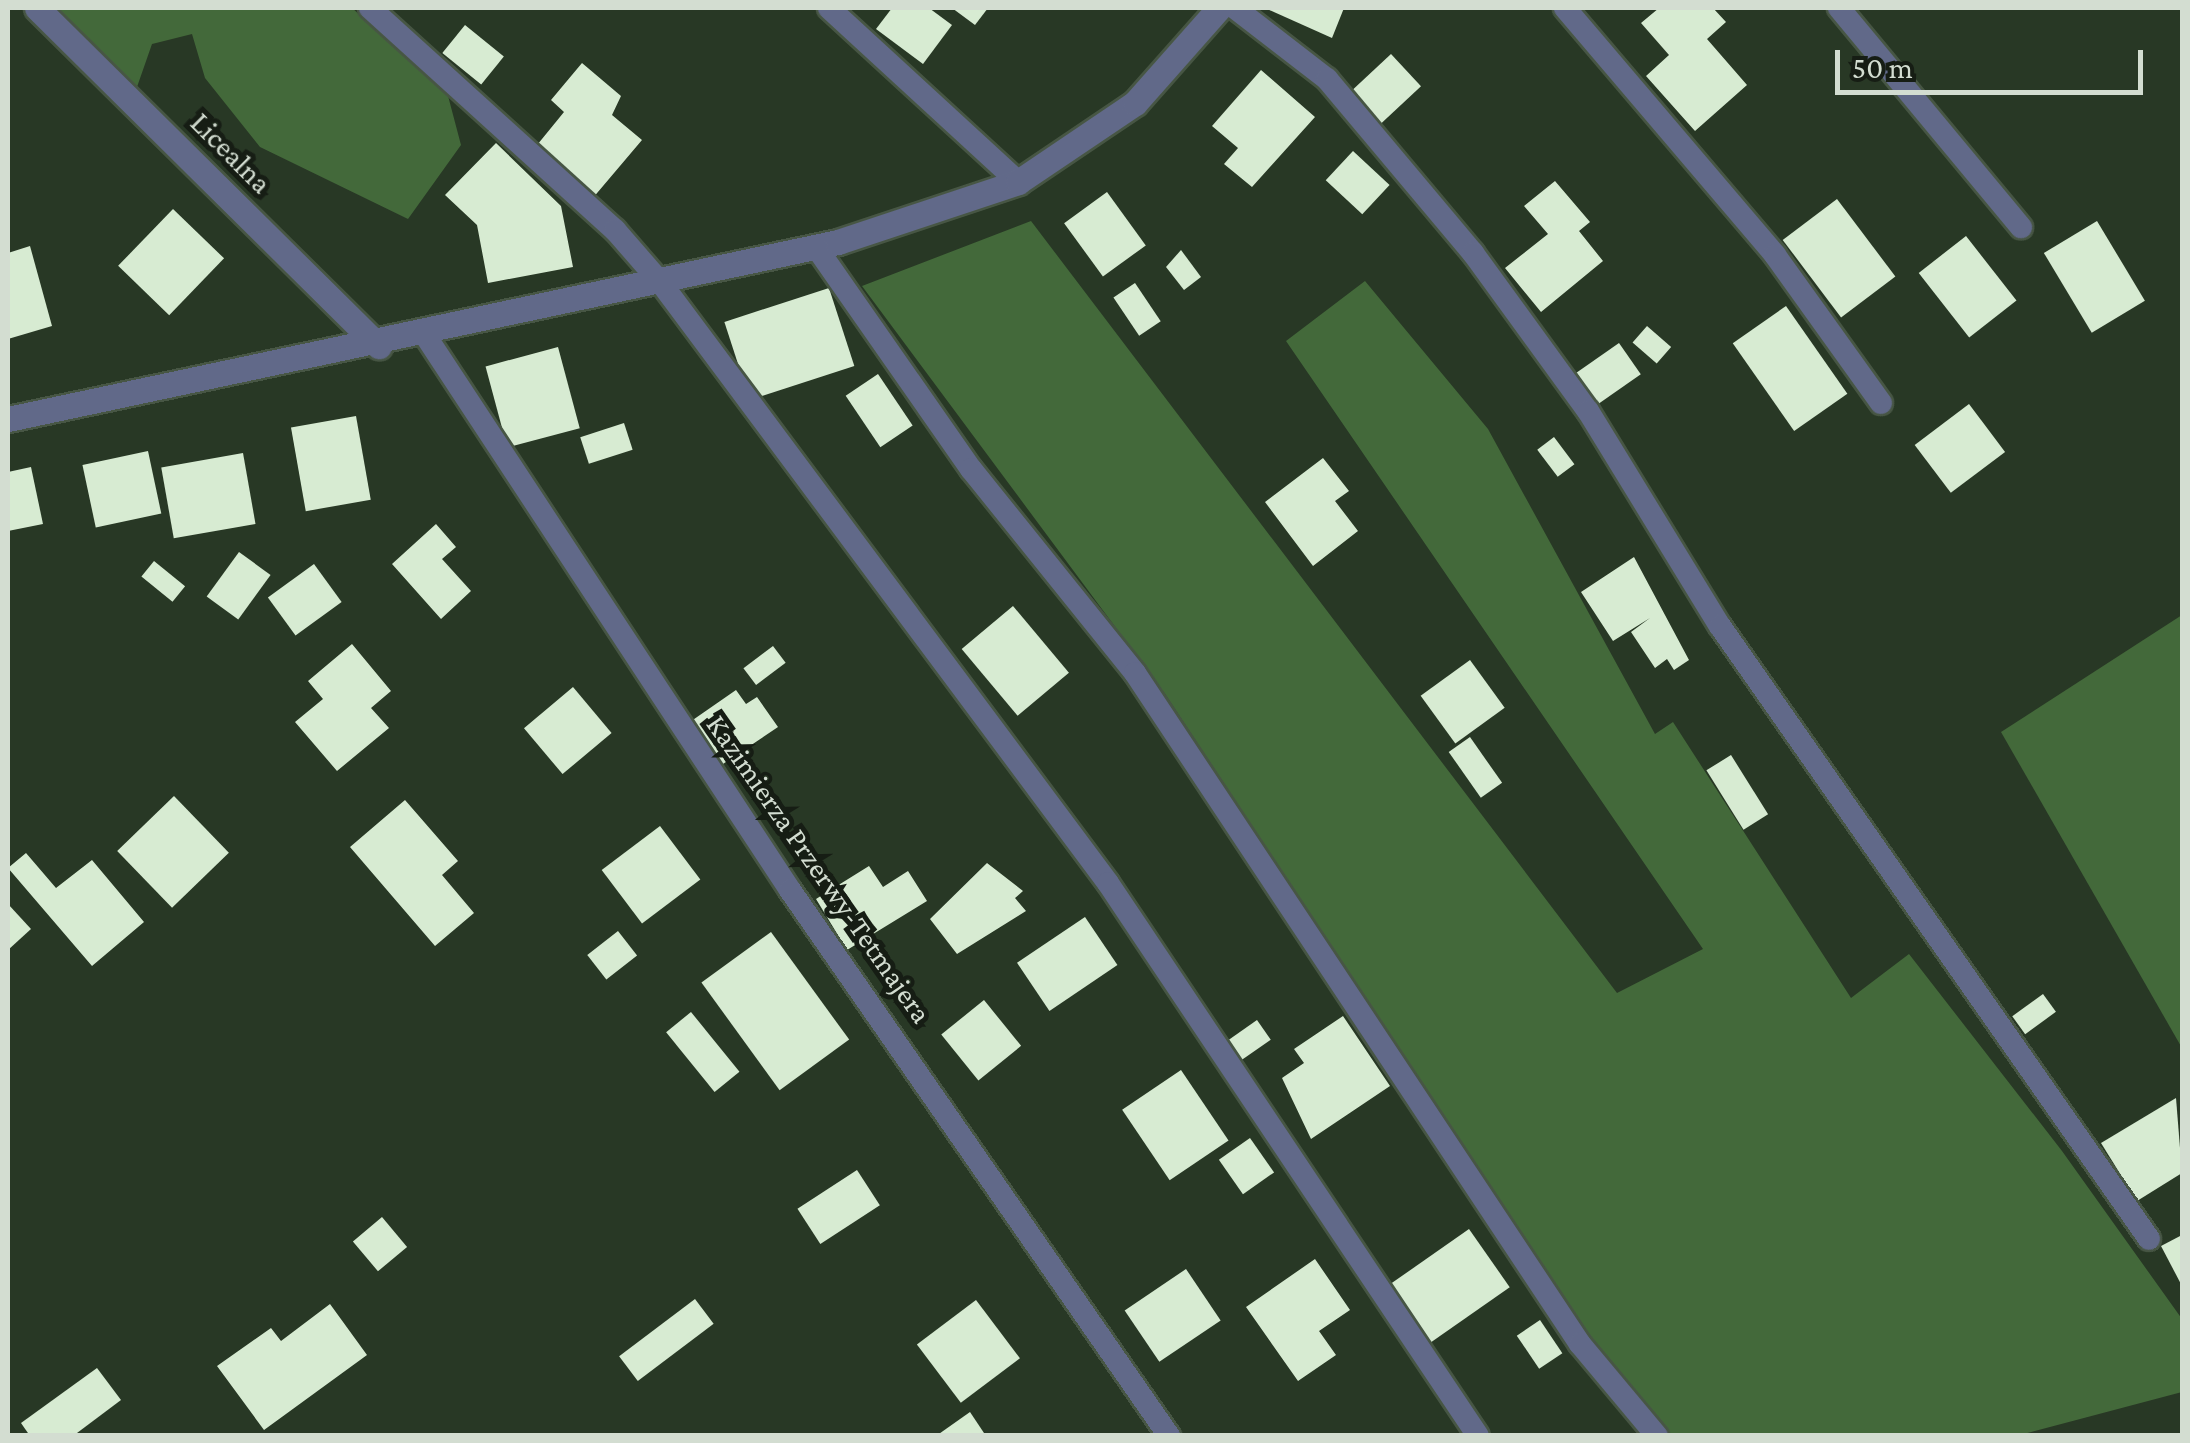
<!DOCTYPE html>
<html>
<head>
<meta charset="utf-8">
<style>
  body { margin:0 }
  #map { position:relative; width:2190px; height:1443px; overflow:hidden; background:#283825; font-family:"Crimson Pro",serif }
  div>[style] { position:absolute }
  .green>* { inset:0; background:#43693a }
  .building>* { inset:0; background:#d7ebd2; transform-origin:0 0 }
  .roads { filter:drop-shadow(2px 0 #475644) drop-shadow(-2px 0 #475644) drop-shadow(0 2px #475644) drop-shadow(0 -2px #475644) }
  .lane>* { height:22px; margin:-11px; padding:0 11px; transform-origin:11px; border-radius:11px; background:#616989 }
  .street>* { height:25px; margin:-12.5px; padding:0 12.5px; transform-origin:12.5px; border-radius:12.5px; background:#616989 }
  span { translate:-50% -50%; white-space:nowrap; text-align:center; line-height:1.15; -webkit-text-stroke:10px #161d14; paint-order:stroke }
  .street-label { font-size:30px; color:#d3ddd1 }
  .frame { position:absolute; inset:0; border:10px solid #d3ddd1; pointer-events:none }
  .scale { position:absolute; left:1835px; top:50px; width:308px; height:45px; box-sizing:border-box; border:5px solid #d3ddd1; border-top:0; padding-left:12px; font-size:30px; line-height:35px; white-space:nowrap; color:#d3ddd1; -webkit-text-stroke:8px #161d14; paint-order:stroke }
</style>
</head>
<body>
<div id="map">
  <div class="green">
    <div style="clip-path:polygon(56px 8px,352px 8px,447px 92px,461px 145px,408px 219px,260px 147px,205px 78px,192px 34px,152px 44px,137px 87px)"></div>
    <div style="clip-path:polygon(1031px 221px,1617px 993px,1703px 949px,1286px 341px,1365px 281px,1488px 429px,1655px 734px,1673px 722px,1851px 998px,1909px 954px,2062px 1151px,2182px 1319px,2182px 1392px,2020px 1435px,1654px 1435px,1165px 694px,862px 286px)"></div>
    <div style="clip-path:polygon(2182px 615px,2182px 1048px,2001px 732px)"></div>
  </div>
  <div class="building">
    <div style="clip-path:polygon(892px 8px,929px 8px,952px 25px,923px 64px,876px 29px)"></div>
    <div style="clip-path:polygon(952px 8px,988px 8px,975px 25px)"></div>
    <div style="clip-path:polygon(1265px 8px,1344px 8px,1332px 38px)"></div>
    <div style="clip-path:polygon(1659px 8px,1713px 8px,1726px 22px,1707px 39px,1747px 85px,1695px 131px,1646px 76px,1669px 55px,1641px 23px)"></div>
    <div style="left:465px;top:25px;width:50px;height:36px;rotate:39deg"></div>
    <div style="left:1391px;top:54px;width:44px;height:59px;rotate:47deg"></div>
    <div style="clip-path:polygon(582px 63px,621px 96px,612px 115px,642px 140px,592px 199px,533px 150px,564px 112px,551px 100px)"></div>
    <div style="clip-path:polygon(1261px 70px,1315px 117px,1252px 187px,1224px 164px,1238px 148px,1212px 126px)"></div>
    <div style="clip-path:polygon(496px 143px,561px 206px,573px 267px,488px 283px,477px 225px,445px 195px)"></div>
    <div style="left:1353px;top:151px;width:50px;height:40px;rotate:43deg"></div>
    <div style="clip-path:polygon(1555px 181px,1590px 222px,1579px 231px,1603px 261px,1541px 312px,1505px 268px,1548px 234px,1524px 206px)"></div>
    <div style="left:1107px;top:192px;width:66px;height:53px;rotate:54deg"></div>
    <div style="left:1837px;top:199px;width:97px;height:68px;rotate:53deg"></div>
    <div style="left:173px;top:209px;width:71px;height:79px;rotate:44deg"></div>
    <div style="left:2097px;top:221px;width:93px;height:62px;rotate:59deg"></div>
    <div style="left:1966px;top:236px;width:82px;height:60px;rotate:52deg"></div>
    <div style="clip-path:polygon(30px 246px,52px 326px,8px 339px,8px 253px)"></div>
    <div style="clip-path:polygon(1181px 250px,1201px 277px,1184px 290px,1166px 267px)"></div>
    <div style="left:1135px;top:283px;width:46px;height:26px;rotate:56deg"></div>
    <div style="left:829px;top:288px;width:82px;height:110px;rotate:72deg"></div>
    <div style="left:1786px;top:306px;width:107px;height:65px;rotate:55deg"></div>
    <div style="left:1647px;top:326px;width:32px;height:22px;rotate:41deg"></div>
    <div style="left:1619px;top:343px;width:38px;height:52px;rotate:55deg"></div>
    <div style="left:558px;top:347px;width:84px;height:75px;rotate:75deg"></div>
    <div style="left:878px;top:374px;width:62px;height:39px;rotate:56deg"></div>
    <div style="left:1969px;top:404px;width:60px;height:68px;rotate:53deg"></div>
    <div style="left:356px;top:416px;width:85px;height:66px;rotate:80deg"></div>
    <div style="left:624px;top:423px;width:28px;height:46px;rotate:72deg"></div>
    <div style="left:1554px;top:437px;width:34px;height:21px;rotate:53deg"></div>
    <div style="left:148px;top:451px;width:64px;height:67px;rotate:78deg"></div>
    <div style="left:243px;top:453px;width:72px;height:83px;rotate:80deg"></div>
    <div style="clip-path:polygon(1323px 458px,1349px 491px,1335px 501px,1358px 531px,1313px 566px,1265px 502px)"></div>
    <div style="clip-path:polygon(31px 467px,43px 524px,8px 531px,8px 472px)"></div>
    <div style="clip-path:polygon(436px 524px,456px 547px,442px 559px,471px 591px,441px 619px,392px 564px)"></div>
    <div style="left:239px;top:552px;width:39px;height:55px;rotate:36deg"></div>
    <div style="clip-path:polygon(1634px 557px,1689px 660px,1674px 670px,1667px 659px,1655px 668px,1631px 632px,1650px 618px,1613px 641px,1581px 592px)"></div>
    <div style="left:154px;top:561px;width:40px;height:20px;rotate:39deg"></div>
    <div style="left:314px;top:564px;width:47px;height:57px;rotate:54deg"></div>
    <div style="left:1013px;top:606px;width:87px;height:67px;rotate:50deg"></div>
    <div style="clip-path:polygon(352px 644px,391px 691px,371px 708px,389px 728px,337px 771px,295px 722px,323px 699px,308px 681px)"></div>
    <div style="left:773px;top:646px;width:21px;height:37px;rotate:53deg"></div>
    <div style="left:1470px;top:660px;width:59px;height:61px;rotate:54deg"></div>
    <div style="left:573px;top:687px;width:60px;height:64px;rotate:50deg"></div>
    <div style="clip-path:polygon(736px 690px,746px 704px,757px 697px,778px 727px,717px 768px,687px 724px)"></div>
    <div style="left:1470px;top:737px;width:56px;height:26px;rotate:55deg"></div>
    <div style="left:1731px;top:755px;width:70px;height:29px;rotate:58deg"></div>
    <div style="left:174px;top:796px;width:79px;height:79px;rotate:46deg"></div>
    <div style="clip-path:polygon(405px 800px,458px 861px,442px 875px,474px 913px,435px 946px,350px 847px)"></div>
    <div style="left:660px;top:826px;width:67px;height:73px;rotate:53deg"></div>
    <div style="clip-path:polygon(26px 853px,56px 888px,92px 860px,144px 922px,92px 966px,8px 868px)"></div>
    <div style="clip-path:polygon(987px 863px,1023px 891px,1015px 898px,1026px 911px,957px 954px,930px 919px)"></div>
    <div style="clip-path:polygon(869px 866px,883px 887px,908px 871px,927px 901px,847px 950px,816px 899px)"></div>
    <div style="clip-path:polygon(8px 904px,31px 929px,8px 950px)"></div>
    <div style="left:1085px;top:917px;width:58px;height:82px;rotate:56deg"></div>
    <div style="left:618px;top:931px;width:31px;height:39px;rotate:52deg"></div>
    <div style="left:771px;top:932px;width:133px;height:86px;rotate:54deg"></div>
    <div style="left:2043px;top:994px;width:22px;height:38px;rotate:54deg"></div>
    <div style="left:984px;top:1000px;width:59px;height:55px;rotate:51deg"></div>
    <div style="left:691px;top:1012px;width:77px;height:32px;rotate:51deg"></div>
    <div style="clip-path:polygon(1343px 1016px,1390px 1086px,1311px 1139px,1282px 1078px,1304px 1063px,1294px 1049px)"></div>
    <div style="left:1257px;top:1020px;width:24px;height:40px;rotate:55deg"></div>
    <div style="left:1181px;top:1070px;width:85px;height:71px;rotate:56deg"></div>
    <div style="clip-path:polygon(2176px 1098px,2182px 1173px,2137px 1201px,2101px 1143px)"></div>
    <div style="left:1250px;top:1138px;width:42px;height:38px;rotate:55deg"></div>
    <div style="left:857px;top:1170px;width:42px;height:71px;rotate:57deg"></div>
    <div style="left:382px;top:1217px;width:39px;height:38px;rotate:50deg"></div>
    <div style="left:1469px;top:1229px;width:71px;height:100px;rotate:55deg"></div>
    <div style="clip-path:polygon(2182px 1235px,2182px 1286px,2161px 1246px)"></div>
    <div style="clip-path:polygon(1315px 1259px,1350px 1310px,1319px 1331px,1336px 1355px,1298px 1381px,1246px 1307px)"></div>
    <div style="left:1186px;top:1269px;width:62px;height:74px;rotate:56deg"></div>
    <div style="left:695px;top:1299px;width:31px;height:95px;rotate:53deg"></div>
    <div style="left:976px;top:1300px;width:73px;height:74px;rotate:53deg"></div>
    <div style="clip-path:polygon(330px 1304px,367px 1355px,264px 1430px,217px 1366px,271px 1328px,281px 1341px)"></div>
    <div style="left:1540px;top:1320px;width:40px;height:28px;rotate:56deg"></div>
    <div style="clip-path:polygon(97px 1368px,121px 1400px,73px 1436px,30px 1436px,21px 1423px)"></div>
    <div style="clip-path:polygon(970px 1412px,986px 1436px,936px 1436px)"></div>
  </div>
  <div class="roads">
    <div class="lane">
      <div style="left:370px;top:8px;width:331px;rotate:42.2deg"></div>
      <div style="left:615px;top:230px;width:70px;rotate:49deg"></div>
      <div style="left:661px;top:283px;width:748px;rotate:53.31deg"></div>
      <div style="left:1108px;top:883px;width:665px;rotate:56.21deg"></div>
      <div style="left:829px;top:8px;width:257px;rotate:42.6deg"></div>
      <div style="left:1235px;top:8px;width:116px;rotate:37.7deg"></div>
      <div style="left:1327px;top:79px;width:227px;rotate:50deg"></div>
      <div style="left:1473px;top:253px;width:195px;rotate:54deg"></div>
      <div style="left:1588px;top:411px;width:252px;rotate:58.5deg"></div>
      <div style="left:1720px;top:626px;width:748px;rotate:55.01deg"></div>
      <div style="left:1565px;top:8px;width:324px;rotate:49.6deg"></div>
      <div style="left:1775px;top:255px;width:182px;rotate:54.4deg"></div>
      <div style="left:1839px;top:8px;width:285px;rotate:50.3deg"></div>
      <div style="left:816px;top:247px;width:271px;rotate:55.1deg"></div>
      <div style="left:971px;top:469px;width:262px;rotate:51.2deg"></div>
      <div style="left:1135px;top:673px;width:805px;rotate:56.45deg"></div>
      <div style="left:1580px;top:1344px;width:120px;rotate:50.1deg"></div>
      <div style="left:425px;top:335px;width:664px;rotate:56.67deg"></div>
      <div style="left:790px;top:890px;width:665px;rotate:55.23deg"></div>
    </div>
    <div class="street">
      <div style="left:37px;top:8px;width:481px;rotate:44.7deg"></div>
      <div style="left:8px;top:419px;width:849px;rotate:-12.04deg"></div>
      <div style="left:838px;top:242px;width:190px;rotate:-18.4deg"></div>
      <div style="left:1018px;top:182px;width:141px;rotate:-34deg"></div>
      <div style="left:1135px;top:103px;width:127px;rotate:-48.5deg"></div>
    </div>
  </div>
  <div class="street-label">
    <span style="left:231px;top:153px;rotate:45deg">Licealna</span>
    <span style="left:819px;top:869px;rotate:55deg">Kazimierza Przerwy-Tetmajera</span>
  </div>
  <div class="frame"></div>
  <div class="scale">50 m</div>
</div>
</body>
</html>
